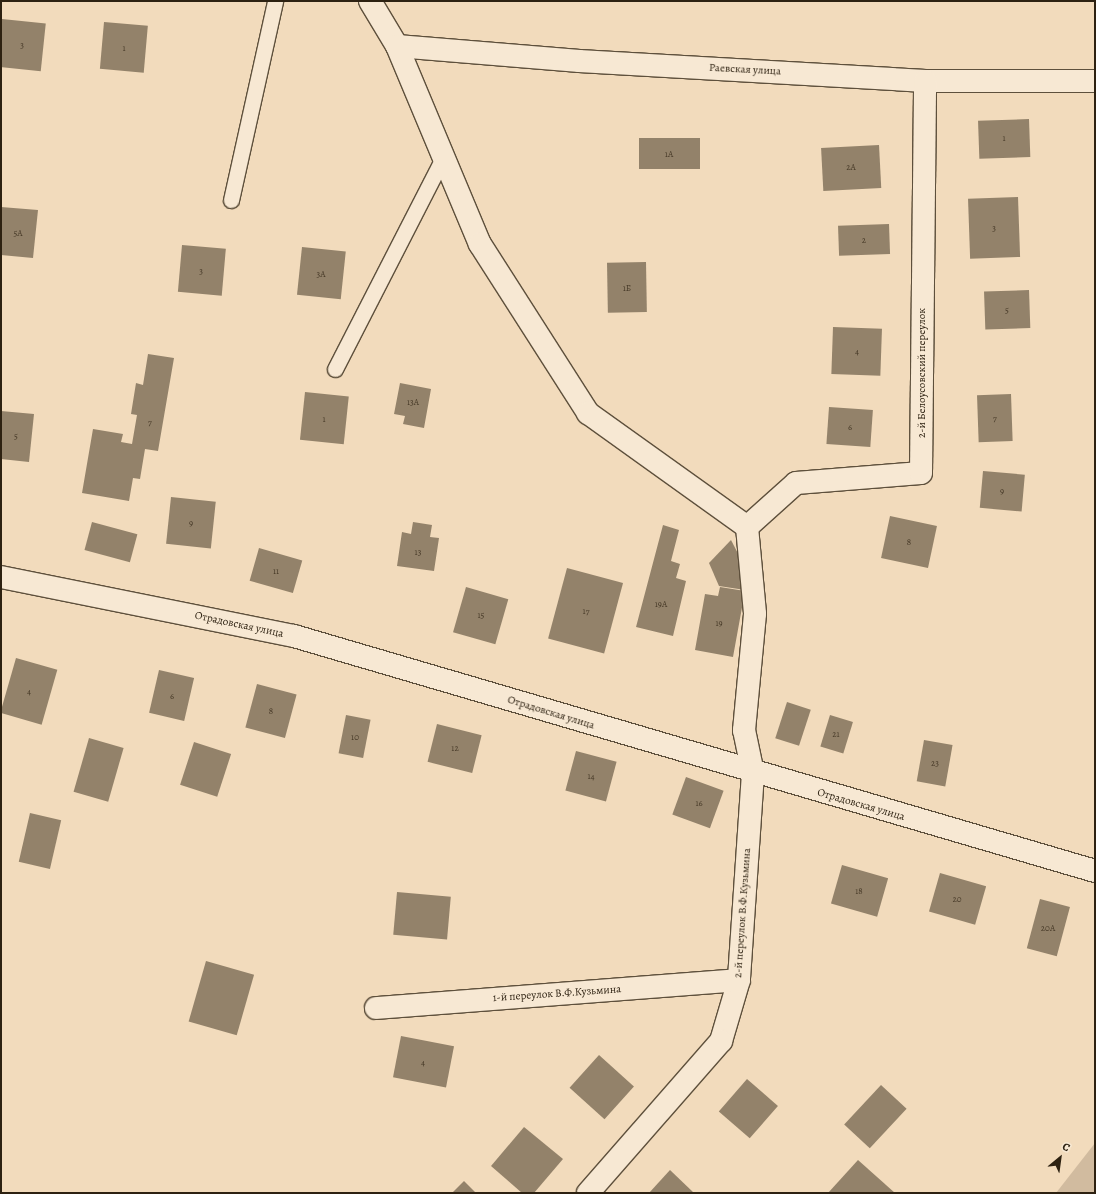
<!DOCTYPE html>
<html>
<head>
<meta charset="utf-8">
<style>
  body { margin:0 }
  #map { position:relative; width:1096px; height:1194px; overflow:hidden; background:#f2dbbc; font-family:Alegreya,serif }
  div>[style] { position:absolute }
  .green>* { inset:0; background:#d1bb9f }
  .building>* { inset:0; background:#93826a; transform-origin:0 0 }
  .roads { filter:drop-shadow(1px 0 #5e503c) drop-shadow(-1px 0 #5e503c) drop-shadow(0 1px #5e503c) drop-shadow(0 -1px #5e503c) }
  .service>* { height:15px; margin:-7.5px; padding:0 7.5px; transform-origin:7.5px; border-radius:7.5px; background:#f7e8d3 }
  .minor>* { height:22px; margin:-11px; padding:0 11px; transform-origin:11px; border-radius:11px; background:#f7e8d3 }
  span { translate:-50% -50%; white-space:nowrap; text-align:center; line-height:1.15; -webkit-text-stroke:3px #f7e8d3; paint-order:stroke }
  .number-label { font-size:9px; color:#463927 }
  .number-label span { -webkit-text-stroke-width:0 }
  .street-label { font-size:11px; color:#2d2111 }
  .frame { position:absolute; inset:0; border:2px solid #2d2111; pointer-events:none }
  .north { position:absolute; left:1040px; top:1138px; width:40px; height:40px; -webkit-text-stroke:3px #f7e8d3; paint-order:stroke; rotate:29deg; font-size:11px; font-weight:700; line-height:16px; text-align:center; color:#2d2111 }
  .north::after { content:''; display:block; margin:auto; width:14px; height:18px; background:#2d2111; clip-path:polygon(50% 0,100% 100%,50% 72%,0 100%) }
</style>
</head>
<body>
<div id="map">
  <div class="green">
    <div style="clip-path:polygon(1095px 1143px,1095px 1193px,1056px 1193px)"></div>
  </div>
  <div class="building">
    <div style="left:2px;top:19px;width:44px;height:48px;rotate:6deg"></div>
    <div style="left:104px;top:22px;width:44px;height:47px;rotate:5deg"></div>
    <div style="left:1029px;top:119px;width:38px;height:51px;rotate:88deg"></div>
    <div style="left:639px;top:138px;width:61px;height:31px"></div>
    <div style="left:879px;top:145px;width:43px;height:58px;rotate:87deg"></div>
    <div style="left:1018px;top:197px;width:60px;height:50px;rotate:88deg"></div>
    <div style="clip-path:polygon(1px 207px,38px 210px,33px 258px,1px 255px)"></div>
    <div style="left:889px;top:224px;width:30px;height:51px;rotate:88deg"></div>
    <div style="left:182px;top:245px;width:44px;height:47px;rotate:5deg"></div>
    <div style="left:302px;top:247px;width:44px;height:48px;rotate:6deg"></div>
    <div style="left:646px;top:262px;width:50px;height:39px;rotate:89deg"></div>
    <div style="left:1029px;top:290px;width:38px;height:45px;rotate:88deg"></div>
    <div style="left:833px;top:327px;width:49px;height:47px;rotate:2deg"></div>
    <div style="clip-path:polygon(148px 354px,174px 358px,158px 451px,145px 449px,140px 479px,133px 478px,129px 501px,82px 493px,93px 429px,123px 434px,121px 442px,132px 444px,137px 415px,131px 414px,136px 383px,143px 385px)"></div>
    <div style="clip-path:polygon(400px 383px,431px 389px,424px 428px,403px 424px,405px 416px,394px 414px)"></div>
    <div style="left:305px;top:392px;width:44px;height:48px;rotate:6deg"></div>
    <div style="left:1011px;top:394px;width:47px;height:34px;rotate:88deg"></div>
    <div style="left:829px;top:407px;width:44px;height:37px;rotate:4deg"></div>
    <div style="clip-path:polygon(1px 411px,34px 414px,29px 462px,1px 459px)"></div>
    <div style="left:983px;top:471px;width:42px;height:37px;rotate:5deg"></div>
    <div style="left:171px;top:497px;width:45px;height:47px;rotate:6deg"></div>
    <div style="left:890px;top:516px;width:48px;height:43px;rotate:12deg"></div>
    <div style="left:92px;top:522px;width:47px;height:29px;rotate:15deg"></div>
    <div style="clip-path:polygon(413px 522px,432px 525px,430px 537px,439px 538px,434px 571px,397px 566px,402px 532px,411px 534px)"></div>
    <div style="clip-path:polygon(663px 525px,679px 530px,671px 561px,680px 564px,676px 578px,686px 581px,673px 636px,636px 627px)"></div>
    <div style="clip-path:polygon(731px 540px,745px 567px,745px 590px,719px 586px,709px 563px)"></div>
    <div style="left:259px;top:548px;width:45px;height:34px;rotate:16deg"></div>
    <div style="left:567px;top:568px;width:58px;height:73px;rotate:15deg"></div>
    <div style="left:466px;top:587px;width:44px;height:47px;rotate:16deg"></div>
    <div style="clip-path:polygon(720px 587px,745px 591px,733px 657px,695px 650px,705px 594px,718px 596px)"></div>
    <div style="left:16px;top:658px;width:43px;height:57px;rotate:16deg"></div>
    <div style="left:159px;top:670px;width:36px;height:44px;rotate:13deg"></div>
    <div style="left:257px;top:684px;width:41px;height:45px;rotate:15deg"></div>
    <div style="left:787px;top:702px;width:25px;height:38px;rotate:18deg"></div>
    <div style="left:346px;top:715px;width:25px;height:39px;rotate:11deg"></div>
    <div style="left:830px;top:715px;width:24px;height:33px;rotate:17deg"></div>
    <div style="left:437px;top:724px;width:46px;height:39px;rotate:14deg"></div>
    <div style="left:89px;top:738px;width:36px;height:56px;rotate:16deg"></div>
    <div style="left:924px;top:740px;width:29px;height:42px;rotate:10deg"></div>
    <div style="left:194px;top:742px;width:39px;height:45px;rotate:18deg"></div>
    <div style="left:576px;top:751px;width:42px;height:41px;rotate:15deg"></div>
    <div style="left:686px;top:777px;width:40px;height:40px;rotate:20deg"></div>
    <div style="left:30px;top:813px;width:32px;height:50px;rotate:13deg"></div>
    <div style="left:842px;top:865px;width:48px;height:40px;rotate:16deg"></div>
    <div style="left:940px;top:873px;width:48px;height:40px;rotate:16deg"></div>
    <div style="left:397px;top:892px;width:54px;height:43px;rotate:5deg"></div>
    <div style="left:1040px;top:899px;width:31px;height:51px;rotate:15deg"></div>
    <div style="left:206px;top:961px;width:50px;height:63px;rotate:16deg"></div>
    <div style="left:401px;top:1036px;width:54px;height:42px;rotate:11deg"></div>
    <div style="left:599px;top:1055px;width:47px;height:44px;rotate:42deg"></div>
    <div style="left:747px;top:1079px;width:41px;height:43px;rotate:41deg"></div>
    <div style="left:881px;top:1085px;width:35px;height:54px;rotate:43deg"></div>
    <div style="clip-path:polygon(524px 1127px,563px 1159px,534px 1193px,522px 1193px,491px 1166px)"></div>
    <div style="clip-path:polygon(858px 1160px,895px 1193px,828px 1193px)"></div>
    <div style="clip-path:polygon(670px 1170px,694px 1193px,649px 1193px)"></div>
    <div style="clip-path:polygon(464px 1181px,476px 1193px,452px 1193px)"></div>
  </div>
  <div class="roads">
    <div class="service">
      <div style="left:231px;top:200px;width:204px;rotate:-77.5deg"></div>
      <div style="left:335px;top:369px;width:237px;rotate:-62.9deg"></div>
    </div>
    <div class="minor">
      <div style="left:370px;top:1px;width:52px;rotate:59deg"></div>
      <div style="left:397px;top:46px;width:215px;rotate:67.3deg"></div>
      <div style="left:480px;top:244px;width:201px;rotate:57.4deg"></div>
      <div style="left:588px;top:413px;width:196px;rotate:35.6deg"></div>
      <div style="left:747px;top:527px;width:87px;rotate:84.7deg"></div>
      <div style="left:755px;top:614px;width:117px;rotate:95.4deg"></div>
      <div style="left:744px;top:730px;width:44px;rotate:78.2deg"></div>
      <div style="left:753px;top:773px;width:207px;rotate:93.9deg"></div>
      <div style="left:739px;top:980px;width:64px;rotate:106.4deg"></div>
      <div style="left:721px;top:1041px;width:202px;rotate:131.2deg"></div>
      <div style="left:397px;top:46px;width:183px;rotate:4.7deg"></div>
      <div style="left:579px;top:61px;width:347px;rotate:3.3deg"></div>
      <div style="left:925px;top:81px;width:170px"></div>
      <div style="left:747px;top:527px;width:66px;rotate:-41.9deg"></div>
      <div style="left:796px;top:483px;width:125px;rotate:-4.6deg"></div>
      <div style="left:921px;top:473px;width:392px;rotate:-89.4deg"></div>
      <div style="left:1px;top:577px;width:299px;rotate:11.4deg"></div>
      <div style="left:294px;top:636px;width:835px;rotate:16.35deg"></div>
      <div style="left:376px;top:1008px;width:364px;rotate:-4.4deg"></div>
    </div>
  </div>
  <div class="number-label">
    <span style="left:22px;top:45px">3</span>
    <span style="left:124px;top:48px">1</span>
    <span style="left:1004px;top:138px">1</span>
    <span style="left:669px;top:154px">1А</span>
    <span style="left:851px;top:167px">2А</span>
    <span style="left:994px;top:228px">3</span>
    <span style="left:18px;top:233px">5А</span>
    <span style="left:864px;top:240px">2</span>
    <span style="left:201px;top:271px">3</span>
    <span style="left:321px;top:274px">3А</span>
    <span style="left:627px;top:288px">1Б</span>
    <span style="left:1007px;top:310px">5</span>
    <span style="left:857px;top:351px">4</span>
    <span style="left:413px;top:402px">13А</span>
    <span style="left:995px;top:418px">7</span>
    <span style="left:324px;top:419px">1</span>
    <span style="left:150px;top:422px">7</span>
    <span style="left:850px;top:427px">6</span>
    <span style="left:16px;top:436px">5</span>
    <span style="left:1002px;top:491px">9</span>
    <span style="left:191px;top:523px">9</span>
    <span style="left:909px;top:542px">8</span>
    <span style="left:418px;top:552px">13</span>
    <span style="left:276px;top:571px">11</span>
    <span style="left:661px;top:604px">19А</span>
    <span style="left:586px;top:611px">17</span>
    <span style="left:481px;top:615px">15</span>
    <span style="left:719px;top:623px">19</span>
    <span style="left:29px;top:691px">4</span>
    <span style="left:172px;top:696px">6</span>
    <span style="left:271px;top:711px">8</span>
    <span style="left:836px;top:734px">21</span>
    <span style="left:355px;top:737px">10</span>
    <span style="left:455px;top:748px">12</span>
    <span style="left:935px;top:763px">23</span>
    <span style="left:591px;top:776px">14</span>
    <span style="left:699px;top:803px">16</span>
    <span style="left:859px;top:891px">18</span>
    <span style="left:957px;top:899px">20</span>
    <span style="left:1048px;top:928px">20А</span>
    <span style="left:423px;top:1062px">4</span>
  </div>
  <div class="street-label">
    <span style="left:745px;top:70px;rotate:3deg">Раевская улица</span>
    <span style="left:922px;top:373px;rotate:-90deg">2-й Белоусовский переулок</span>
    <span style="left:239px;top:625px;rotate:12deg">Отрадовская улица</span>
    <span style="left:551px;top:713px;rotate:17deg">Отрадовская улица</span>
    <span style="left:861px;top:805px;rotate:16deg">Отрадовская улица</span>
    <span style="left:743px;top:913px;rotate:-86deg">2-й переулок В.Ф.Кузьмина</span>
    <span style="left:557px;top:994px;rotate:-4deg">1-й переулок В.Ф.Кузьмина</span>
  </div>
  <div class="frame"></div>
  <div class="north">С</div>
</div>
</body>
</html>
